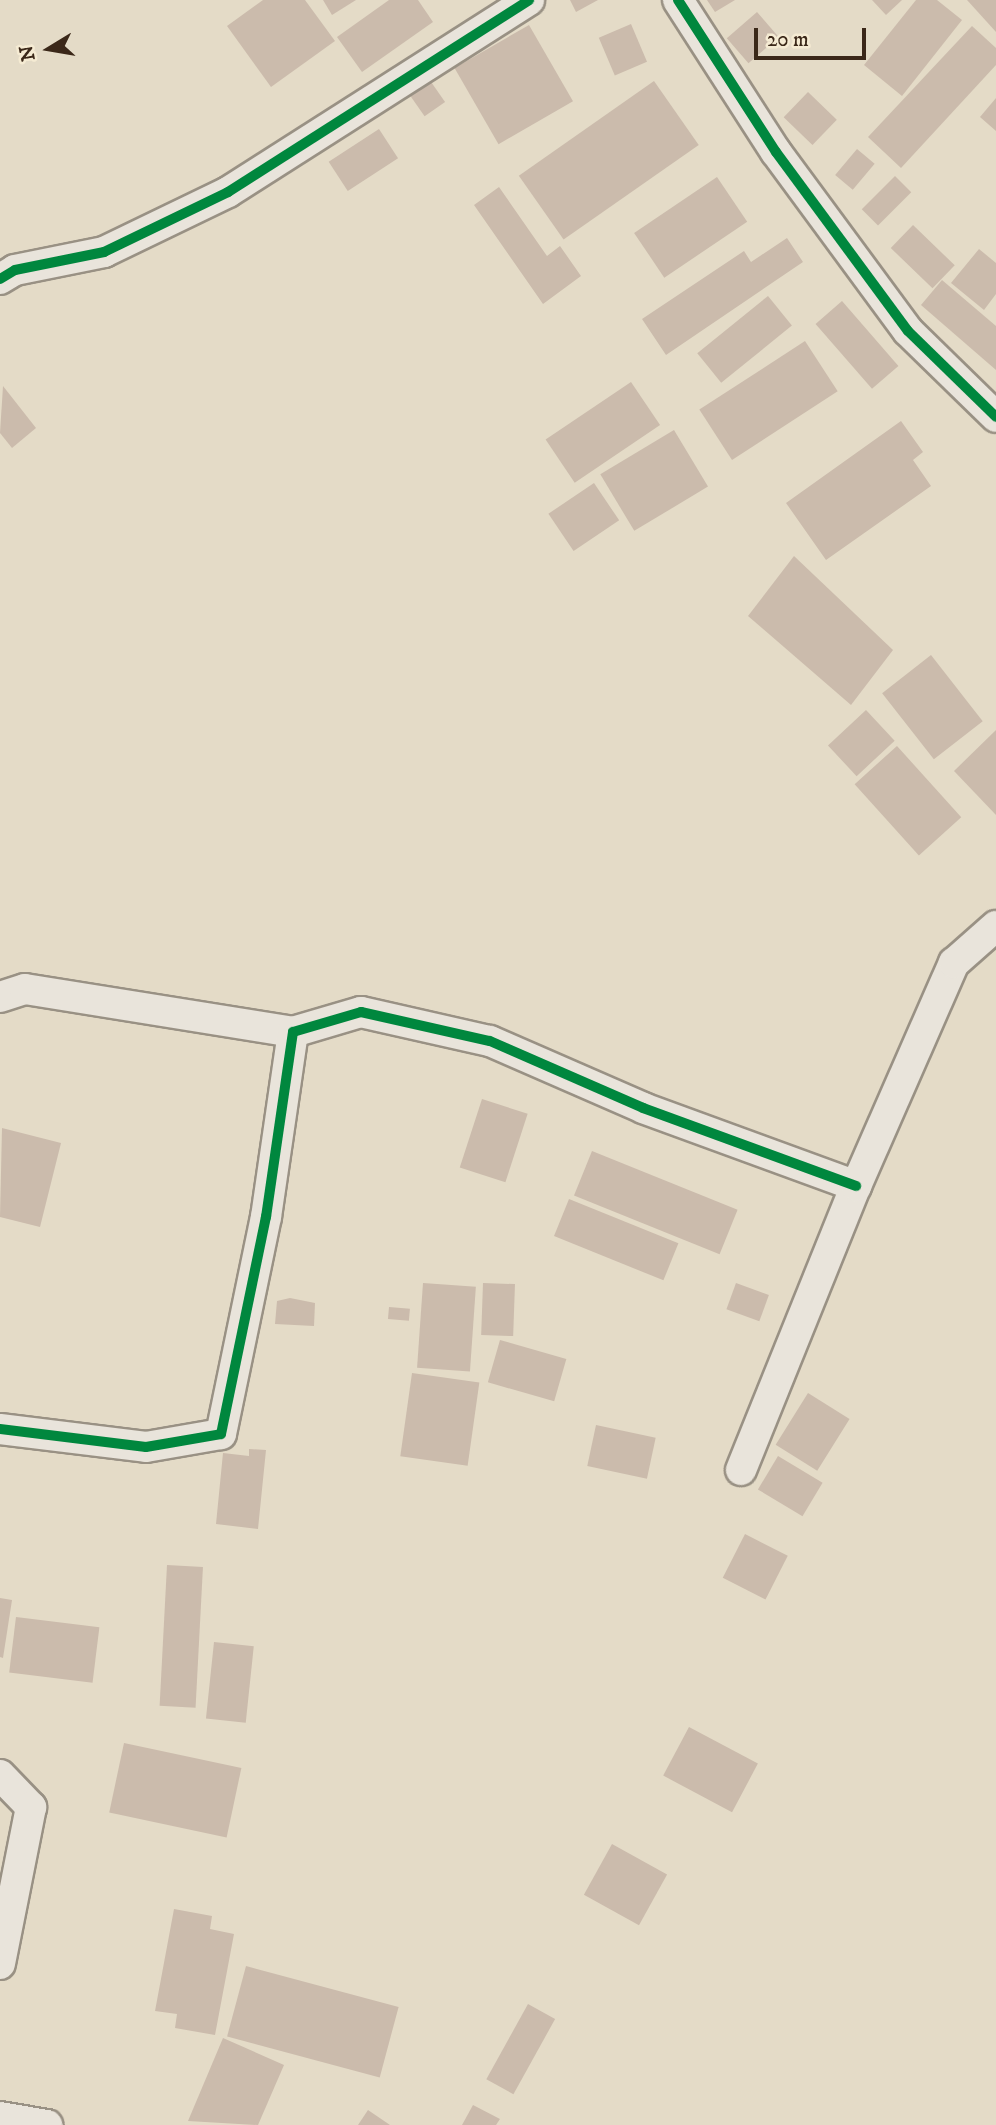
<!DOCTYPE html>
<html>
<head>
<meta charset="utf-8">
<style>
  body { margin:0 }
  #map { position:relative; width:996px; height:2125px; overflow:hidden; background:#e4dbc7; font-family:"IM FELL DW Pica",serif }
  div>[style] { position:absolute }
  .building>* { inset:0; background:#cbbbac; transform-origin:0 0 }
  .roads { filter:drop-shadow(2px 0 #999184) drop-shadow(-2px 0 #999184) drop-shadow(0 2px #999184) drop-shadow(0 -2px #999184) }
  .street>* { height:30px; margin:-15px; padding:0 15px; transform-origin:15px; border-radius:15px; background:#e9e4db }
  .cycleway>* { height:10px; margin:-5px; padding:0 5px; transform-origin:5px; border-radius:5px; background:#00873e }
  span { translate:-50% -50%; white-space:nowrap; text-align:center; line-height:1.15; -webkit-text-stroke:5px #f5ebd3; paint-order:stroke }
  .north { position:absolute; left:14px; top:14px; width:70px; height:70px; -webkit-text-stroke:5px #f5ebd3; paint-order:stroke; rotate:259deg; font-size:19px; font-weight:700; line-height:28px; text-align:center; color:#3b2819 }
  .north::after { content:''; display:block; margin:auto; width:24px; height:32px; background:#3b2819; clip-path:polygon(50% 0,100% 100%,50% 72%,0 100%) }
  .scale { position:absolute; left:754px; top:28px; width:112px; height:32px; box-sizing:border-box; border:4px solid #3b2819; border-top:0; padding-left:9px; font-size:21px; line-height:24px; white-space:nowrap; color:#3b2819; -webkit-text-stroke:5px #f5ebd3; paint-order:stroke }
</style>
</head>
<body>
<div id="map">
  <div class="building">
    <div style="clip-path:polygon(263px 0,305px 0,335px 41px,271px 87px,227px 26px)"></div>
    <div style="clip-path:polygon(323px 0,356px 0,332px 15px)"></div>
    <div style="clip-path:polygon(389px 0,418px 0,433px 22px,362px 72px,337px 37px)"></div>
    <div style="clip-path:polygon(570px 0,598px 0,576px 12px)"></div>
    <div style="clip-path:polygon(707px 0,735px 0,715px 12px)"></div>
    <div style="clip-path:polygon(872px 0,902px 0,886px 15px)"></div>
    <div style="clip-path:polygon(916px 0,937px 0,962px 20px,902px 96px,864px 65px)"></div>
    <div style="clip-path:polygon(967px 0,996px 0,996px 32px)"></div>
    <div style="left:757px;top:12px;width:33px;height:40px;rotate:49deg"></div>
    <div style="left:631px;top:24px;width:41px;height:35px;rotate:67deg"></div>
    <div style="left:529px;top:25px;width:88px;height:86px;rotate:60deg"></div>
    <div style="clip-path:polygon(972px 26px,996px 48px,996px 65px,901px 168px,868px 137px)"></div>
    <div style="left:429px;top:79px;width:28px;height:25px;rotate:55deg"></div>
    <div style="left:654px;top:81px;width:78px;height:165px;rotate:55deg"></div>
    <div style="left:808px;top:92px;width:40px;height:35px;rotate:44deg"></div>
    <div style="clip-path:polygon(996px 98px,996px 131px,980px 117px)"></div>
    <div style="left:379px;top:129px;width:35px;height:60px;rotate:57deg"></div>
    <div style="left:857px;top:149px;width:23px;height:34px;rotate:40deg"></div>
    <div style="left:895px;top:176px;width:23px;height:47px;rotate:45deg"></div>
    <div style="left:717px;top:177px;width:54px;height:100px;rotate:56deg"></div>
    <div style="clip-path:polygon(499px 187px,547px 256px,560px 246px,581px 276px,543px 304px,474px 205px)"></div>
    <div style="left:913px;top:225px;width:58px;height:32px;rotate:44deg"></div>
    <div style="clip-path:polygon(787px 238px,803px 262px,666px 355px,642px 319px,744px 251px,751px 262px)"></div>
    <div style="clip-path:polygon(979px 249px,996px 263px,996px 294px,984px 310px,951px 283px)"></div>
    <div style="clip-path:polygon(942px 280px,996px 326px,996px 370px,921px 305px)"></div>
    <div style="left:768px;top:296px;width:38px;height:91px;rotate:51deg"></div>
    <div style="left:842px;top:301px;width:86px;height:35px;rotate:49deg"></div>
    <div style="left:805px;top:341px;width:60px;height:126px;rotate:57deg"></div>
    <div style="left:631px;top:382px;width:52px;height:103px;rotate:56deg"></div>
    <div style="clip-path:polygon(3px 386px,36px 428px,12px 448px,0 433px)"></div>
    <div style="clip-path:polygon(901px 421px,923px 452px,913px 460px,931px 486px,826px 560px,786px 503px)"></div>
    <div style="left:674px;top:430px;width:66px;height:86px;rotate:59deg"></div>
    <div style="left:594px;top:483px;width:45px;height:55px;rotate:56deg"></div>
    <div style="clip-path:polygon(794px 556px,893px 650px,851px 705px,748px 616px)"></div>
    <div style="left:931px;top:655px;width:84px;height:62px;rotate:52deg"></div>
    <div style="left:866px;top:710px;width:42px;height:52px;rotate:47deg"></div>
    <div style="clip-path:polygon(996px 730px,996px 815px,954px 771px)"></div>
    <div style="left:897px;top:746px;width:96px;height:57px;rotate:48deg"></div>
    <div style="left:482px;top:1099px;width:48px;height:72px;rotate:18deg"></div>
    <div style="clip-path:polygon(2px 1128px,61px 1143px,40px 1227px,0 1217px)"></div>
    <div style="left:592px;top:1151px;width:157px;height:48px;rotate:22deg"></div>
    <div style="left:569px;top:1199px;width:118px;height:40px;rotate:22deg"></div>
    <div style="left:423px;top:1283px;width:53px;height:85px;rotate:4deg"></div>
    <div style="left:483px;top:1283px;width:32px;height:52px;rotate:2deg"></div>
    <div style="left:736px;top:1283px;width:35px;height:28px;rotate:20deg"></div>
    <div style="clip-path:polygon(290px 1298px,315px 1303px,314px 1326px,275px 1324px,277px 1301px)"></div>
    <div style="left:389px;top:1307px;width:21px;height:12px;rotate:5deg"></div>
    <div style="left:500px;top:1340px;width:69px;height:44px;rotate:16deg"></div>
    <div style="left:412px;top:1373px;width:68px;height:84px;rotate:8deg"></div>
    <div style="left:808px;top:1393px;width:49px;height:61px;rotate:32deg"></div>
    <div style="left:596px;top:1425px;width:61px;height:42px;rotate:12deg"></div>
    <div style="clip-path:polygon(249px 1449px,266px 1450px,258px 1529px,216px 1524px,223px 1453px,249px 1456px)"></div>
    <div style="left:778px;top:1456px;width:52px;height:39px;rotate:31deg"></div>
    <div style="left:745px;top:1534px;width:48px;height:49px;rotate:27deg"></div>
    <div style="left:167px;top:1565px;width:36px;height:141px;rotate:3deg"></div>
    <div style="clip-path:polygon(0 1598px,12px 1600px,3px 1658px,0 1657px)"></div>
    <div style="left:16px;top:1617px;width:84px;height:56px;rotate:7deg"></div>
    <div style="left:214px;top:1642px;width:40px;height:77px;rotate:6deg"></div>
    <div style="left:689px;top:1727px;width:78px;height:55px;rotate:28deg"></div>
    <div style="left:124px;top:1743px;width:120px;height:71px;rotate:12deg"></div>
    <div style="left:612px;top:1844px;width:63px;height:58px;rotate:29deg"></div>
    <div style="clip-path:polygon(174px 1909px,212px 1916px,210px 1929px,234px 1934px,215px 2035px,175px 2028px,177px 2014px,155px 2011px)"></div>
    <div style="left:246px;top:1966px;width:158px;height:73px;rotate:15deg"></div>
    <div style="left:528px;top:2004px;width:31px;height:86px;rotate:29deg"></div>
    <div style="clip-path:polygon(223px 2038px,284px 2065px,258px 2125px,188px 2121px)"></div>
    <div style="clip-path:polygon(473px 2105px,500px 2119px,496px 2125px,462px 2125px)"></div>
    <div style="clip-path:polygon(368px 2110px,390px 2125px,358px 2125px)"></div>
  </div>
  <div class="roads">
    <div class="street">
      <div style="left:678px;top:0;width:181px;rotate:57.2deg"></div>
      <div style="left:776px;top:152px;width:222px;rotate:53.6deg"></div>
      <div style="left:908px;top:331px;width:123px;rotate:44.3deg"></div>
      <div style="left:0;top:279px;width:17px;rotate:-31deg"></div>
      <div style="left:15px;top:270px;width:91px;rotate:-11.4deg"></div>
      <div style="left:104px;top:252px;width:138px;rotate:-25.8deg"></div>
      <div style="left:228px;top:192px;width:357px;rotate:-32.5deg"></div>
      <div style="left:0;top:997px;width:26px;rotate:-18deg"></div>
      <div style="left:25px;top:989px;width:271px;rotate:9.1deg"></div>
      <div style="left:0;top:1429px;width:147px;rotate:7deg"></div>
      <div style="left:146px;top:1447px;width:76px;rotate:-9.8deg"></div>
      <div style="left:221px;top:1434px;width:222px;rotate:-78.3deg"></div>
      <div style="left:266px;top:1217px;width:187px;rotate:-81.7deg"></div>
      <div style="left:293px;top:1032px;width:71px;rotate:-16.4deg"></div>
      <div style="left:361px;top:1012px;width:132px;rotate:12.7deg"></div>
      <div style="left:490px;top:1041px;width:167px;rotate:23.6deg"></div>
      <div style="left:643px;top:1108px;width:227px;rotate:20.1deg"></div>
      <div style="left:741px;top:1470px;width:306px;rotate:-68deg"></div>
      <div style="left:856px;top:1186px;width:244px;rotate:-66.3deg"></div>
      <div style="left:954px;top:963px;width:56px;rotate:-41.4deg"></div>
      <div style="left:0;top:1775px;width:45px;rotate:45.9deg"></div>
      <div style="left:31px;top:1807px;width:160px;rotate:101.2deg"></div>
      <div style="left:0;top:2117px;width:48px;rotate:9.7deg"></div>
    </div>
  </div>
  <div class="cycleway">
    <div style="left:678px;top:0;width:181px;rotate:57.2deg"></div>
    <div style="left:776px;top:152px;width:222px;rotate:53.6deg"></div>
    <div style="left:908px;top:331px;width:123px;rotate:44.3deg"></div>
    <div style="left:0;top:279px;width:17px;rotate:-31deg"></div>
    <div style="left:15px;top:270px;width:91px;rotate:-11.4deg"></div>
    <div style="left:104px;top:252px;width:138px;rotate:-25.8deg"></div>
    <div style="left:228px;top:192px;width:357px;rotate:-32.5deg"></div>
    <div style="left:0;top:1429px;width:147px;rotate:7deg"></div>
    <div style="left:146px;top:1447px;width:76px;rotate:-9.8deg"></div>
    <div style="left:221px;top:1434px;width:222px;rotate:-78.3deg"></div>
    <div style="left:266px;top:1217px;width:187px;rotate:-81.7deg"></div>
    <div style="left:293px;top:1032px;width:71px;rotate:-16.4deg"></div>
    <div style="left:361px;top:1012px;width:132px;rotate:12.7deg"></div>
    <div style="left:490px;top:1041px;width:167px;rotate:23.6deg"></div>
    <div style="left:643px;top:1108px;width:227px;rotate:20.1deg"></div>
  </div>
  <div class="north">N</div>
  <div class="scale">20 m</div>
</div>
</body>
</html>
